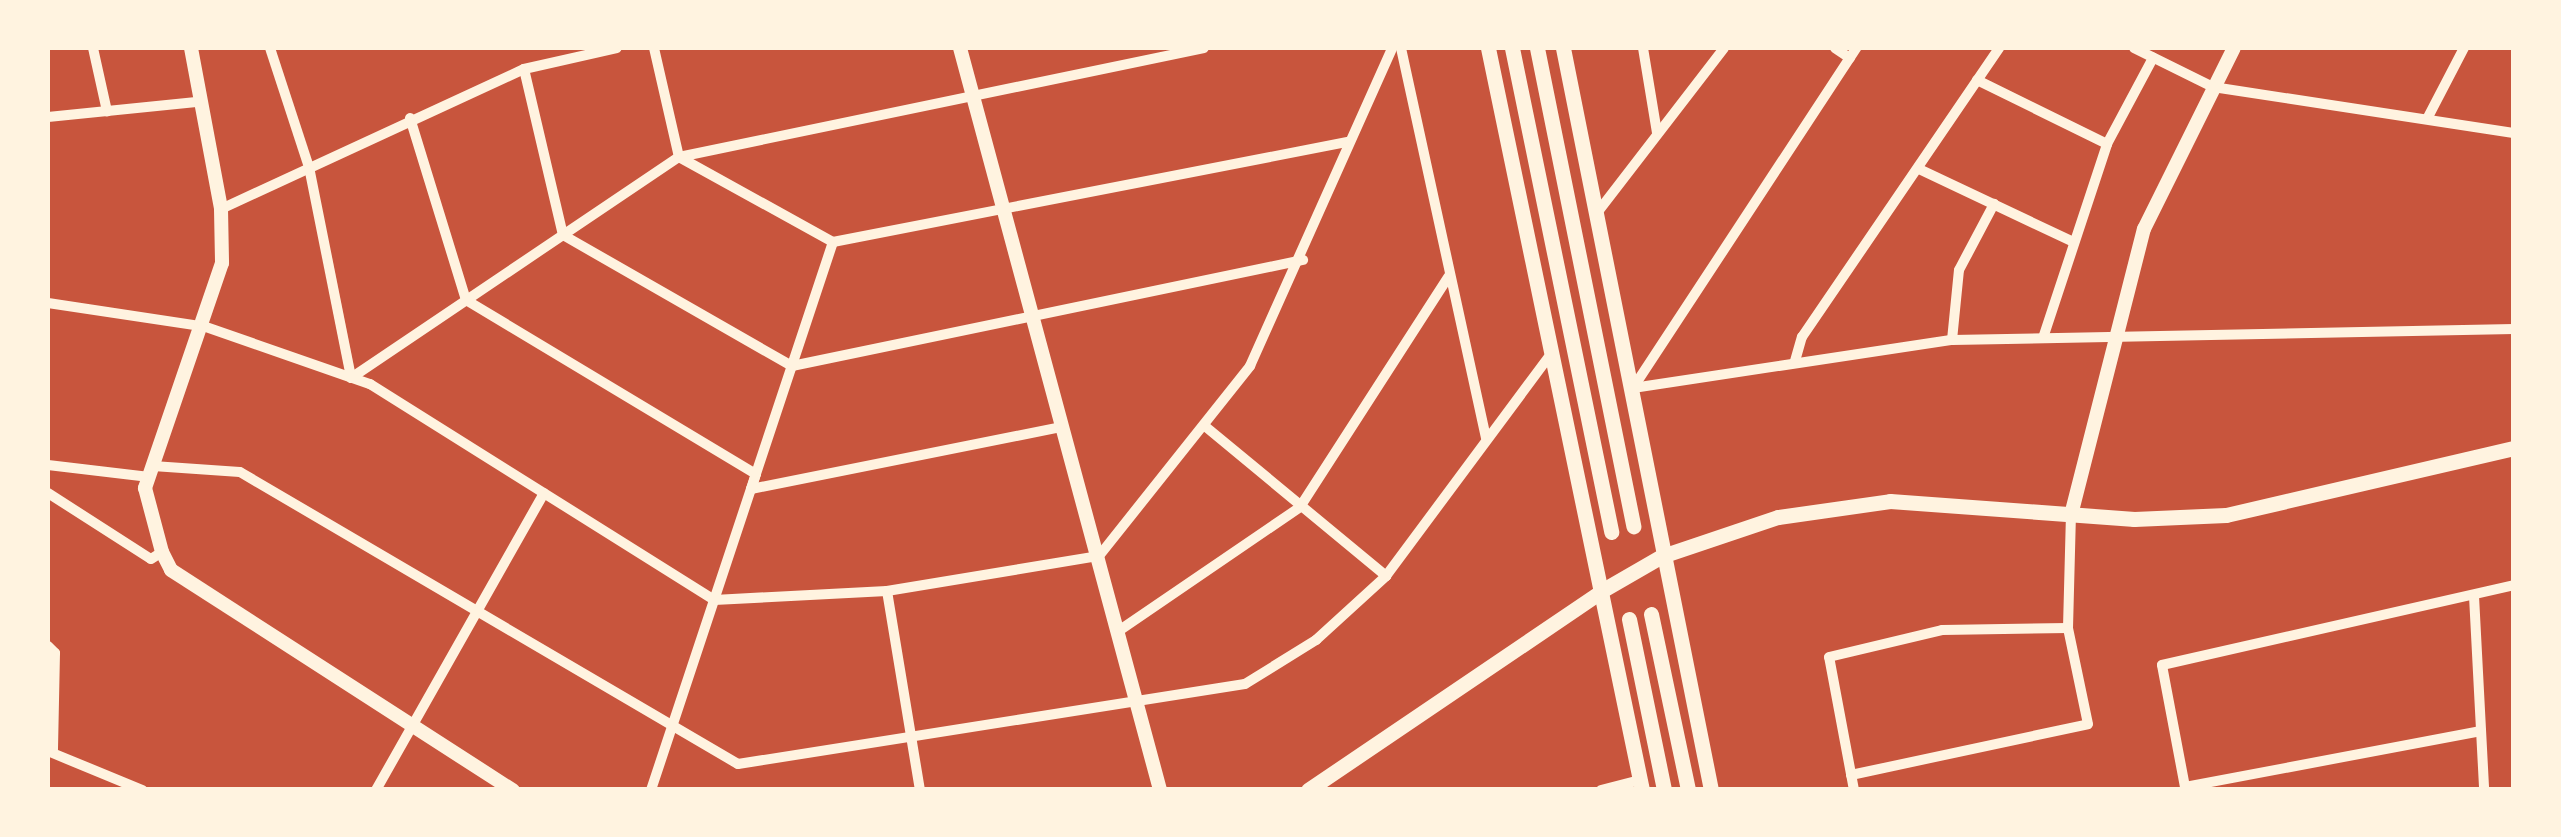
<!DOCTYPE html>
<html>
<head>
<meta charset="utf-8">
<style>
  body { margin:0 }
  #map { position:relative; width:2561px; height:837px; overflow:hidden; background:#c8553d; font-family:"Noto Sans",sans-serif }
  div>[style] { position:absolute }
  .minor>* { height:10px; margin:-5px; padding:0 5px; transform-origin:5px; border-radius:5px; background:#fff3e0 }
  .tertiary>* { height:14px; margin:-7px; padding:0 7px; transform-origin:7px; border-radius:7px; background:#fff3e0 }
  .secondary>* { height:15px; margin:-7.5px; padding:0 7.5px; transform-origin:7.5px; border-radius:7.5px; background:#fff3e0 }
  span { translate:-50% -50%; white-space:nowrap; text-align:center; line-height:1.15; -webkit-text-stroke:10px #fff3e0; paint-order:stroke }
  .frame { position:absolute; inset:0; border:50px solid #fff3e0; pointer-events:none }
</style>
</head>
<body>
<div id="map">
  <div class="minor">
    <div style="left:93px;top:48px;width:65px;rotate:77.5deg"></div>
    <div style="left:270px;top:48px;width:125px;rotate:71.9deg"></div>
    <div style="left:309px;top:167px;width:215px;rotate:78.7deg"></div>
    <div style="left:351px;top:378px;width:396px;rotate:-34deg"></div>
    <div style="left:679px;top:157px;width:536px;rotate:-11.73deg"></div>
    <div style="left:654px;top:48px;width:112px;rotate:77.1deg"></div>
    <div style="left:679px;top:157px;width:176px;rotate:28.9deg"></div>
    <div style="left:833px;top:242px;width:524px;rotate:-11.01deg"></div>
    <div style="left:1401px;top:48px;width:399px;rotate:77.7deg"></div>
    <div style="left:1643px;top:48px;width:86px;rotate:80.6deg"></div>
    <div style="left:1835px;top:48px;width:18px;rotate:34deg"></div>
    <div style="left:2134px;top:48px;width:88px;rotate:26.3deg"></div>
    <div style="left:2213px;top:87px;width:304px;rotate:8.7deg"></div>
    <div style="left:524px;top:69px;width:171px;rotate:76.8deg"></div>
    <div style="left:563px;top:235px;width:264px;rotate:29.8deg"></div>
    <div style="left:792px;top:366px;width:522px;rotate:-11.72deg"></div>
    <div style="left:1977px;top:80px;width:145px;rotate:26.2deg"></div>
    <div style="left:48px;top:117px;width:149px;rotate:-5.8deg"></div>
    <div style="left:410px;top:118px;width:190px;rotate:72.9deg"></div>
    <div style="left:466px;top:300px;width:338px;rotate:31deg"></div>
    <div style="left:756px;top:474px;width:16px;rotate:108deg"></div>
    <div style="left:751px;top:489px;width:317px;rotate:-11.3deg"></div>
    <div style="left:2427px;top:119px;width:80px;rotate:-62.5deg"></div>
    <div style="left:1919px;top:169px;width:168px;rotate:25.3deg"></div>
    <div style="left:221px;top:209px;width:334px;rotate:-24.8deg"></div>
    <div style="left:524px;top:69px;width:95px;rotate:-12.7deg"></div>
    <div style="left:1597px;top:213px;width:208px;rotate:-52.4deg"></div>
    <div style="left:48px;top:303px;width:160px;rotate:8.6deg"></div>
    <div style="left:206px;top:327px;width:174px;rotate:19.2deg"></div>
    <div style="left:370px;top:384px;width:406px;rotate:32.1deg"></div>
    <div style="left:714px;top:600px;width:173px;rotate:-3deg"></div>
    <div style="left:887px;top:591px;width:215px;rotate:-9.4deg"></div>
    <div style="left:1099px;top:556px;width:243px;rotate:-51.5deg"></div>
    <div style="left:1250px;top:366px;width:348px;rotate:-65.9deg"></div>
    <div style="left:2044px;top:335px;width:201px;rotate:-71.7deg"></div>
    <div style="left:2107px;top:144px;width:98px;rotate:-61.9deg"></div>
    <div style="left:1952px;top:340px;width:70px;rotate:-84.3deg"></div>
    <div style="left:1959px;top:270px;width:75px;rotate:-62.1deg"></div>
    <div style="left:1795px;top:361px;width:25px;rotate:-74deg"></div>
    <div style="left:1802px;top:337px;width:350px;rotate:-55.7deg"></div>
    <div style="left:1633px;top:388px;width:323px;rotate:-8.6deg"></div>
    <div style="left:1952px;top:340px;width:562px;rotate:-1.12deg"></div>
    <div style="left:1633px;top:388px;width:407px;rotate:-56.7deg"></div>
    <div style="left:1206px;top:427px;width:234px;rotate:39.6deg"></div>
    <div style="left:48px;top:465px;width:102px;rotate:6.8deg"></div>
    <div style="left:149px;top:477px;width:12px;rotate:-70deg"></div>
    <div style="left:153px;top:466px;width:87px;rotate:3.9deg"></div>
    <div style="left:240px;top:472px;width:577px;rotate:30.39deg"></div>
    <div style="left:738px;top:764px;width:513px;rotate:-8.97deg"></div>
    <div style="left:1245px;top:684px;width:84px;rotate:-31.8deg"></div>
    <div style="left:1316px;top:640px;width:95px;rotate:-42.4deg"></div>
    <div style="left:1386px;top:576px;width:272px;rotate:-53.4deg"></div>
    <div style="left:48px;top:493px;width:122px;rotate:32.7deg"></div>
    <div style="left:151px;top:559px;width:13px;rotate:-32deg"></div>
    <div style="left:887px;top:591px;width:202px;rotate:80.6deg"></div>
    <div style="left:2474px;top:596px;width:194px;rotate:87deg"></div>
    <div style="left:1120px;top:630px;width:218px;rotate:-34.3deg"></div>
    <div style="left:1300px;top:507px;width:274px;rotate:-57.2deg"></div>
    <div style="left:48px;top:646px;width:10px;rotate:45deg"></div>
    <div style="left:55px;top:653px;width:99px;rotate:91.2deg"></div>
    <div style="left:2481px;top:731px;width:301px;rotate:169.3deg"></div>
    <div style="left:2185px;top:787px;width:124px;rotate:-100.7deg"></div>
    <div style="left:2162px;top:665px;width:361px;rotate:-12.8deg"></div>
    <div style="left:50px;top:752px;width:100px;rotate:22.4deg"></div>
    <div style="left:1851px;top:775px;width:242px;rotate:-12.1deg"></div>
    <div style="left:2088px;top:724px;width:98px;rotate:-101.8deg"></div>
    <div style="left:376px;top:790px;width:341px;rotate:-60.5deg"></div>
    <div style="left:651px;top:790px;width:577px;rotate:-71.63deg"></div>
    <div style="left:1601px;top:790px;width:40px;rotate:-14.4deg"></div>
    <div style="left:1854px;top:790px;width:135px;rotate:-100.6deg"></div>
    <div style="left:1829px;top:657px;width:116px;rotate:-13.4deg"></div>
    <div style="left:1942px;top:630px;width:126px;rotate:-0.9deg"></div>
    <div style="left:2068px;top:628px;width:113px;rotate:-88.5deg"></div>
  </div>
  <div class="tertiary">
    <div style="left:191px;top:48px;width:164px;rotate:79.4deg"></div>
    <div style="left:221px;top:209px;width:54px;rotate:88.9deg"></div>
    <div style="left:222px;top:263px;width:238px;rotate:108.9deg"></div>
    <div style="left:145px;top:488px;width:66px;rotate:75.1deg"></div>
    <div style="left:162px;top:552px;width:20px;rotate:63deg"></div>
    <div style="left:171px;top:570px;width:407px;rotate:32.8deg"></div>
    <div style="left:960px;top:48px;width:768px;rotate:74.91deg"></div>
    <div style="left:2071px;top:515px;width:295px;rotate:-75.7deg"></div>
    <div style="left:2144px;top:229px;width:202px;rotate:-63.6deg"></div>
  </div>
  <div class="secondary">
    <div style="left:1488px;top:48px;width:758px;rotate:78.27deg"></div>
    <div style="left:1512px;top:48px;width:494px;rotate:78.4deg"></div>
    <div style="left:1537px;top:48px;width:488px;rotate:78.6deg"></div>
    <div style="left:1563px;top:48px;width:757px;rotate:78.72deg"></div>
    <div style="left:1651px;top:614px;width:180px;rotate:78.1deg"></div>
    <div style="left:1629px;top:619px;width:175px;rotate:78.4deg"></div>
    <div style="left:1308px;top:790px;width:356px;rotate:-34.1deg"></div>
    <div style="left:1603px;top:590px;width:68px;rotate:-30deg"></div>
    <div style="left:1662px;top:556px;width:122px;rotate:-18.6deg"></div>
    <div style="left:1778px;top:517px;width:113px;rotate:-8.1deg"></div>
    <div style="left:1890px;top:501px;width:245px;rotate:4.2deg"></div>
    <div style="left:2134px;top:519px;width:92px;rotate:-2.5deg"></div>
    <div style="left:2226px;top:515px;width:296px;rotate:-13.1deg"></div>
  </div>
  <div class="frame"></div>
</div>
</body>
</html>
